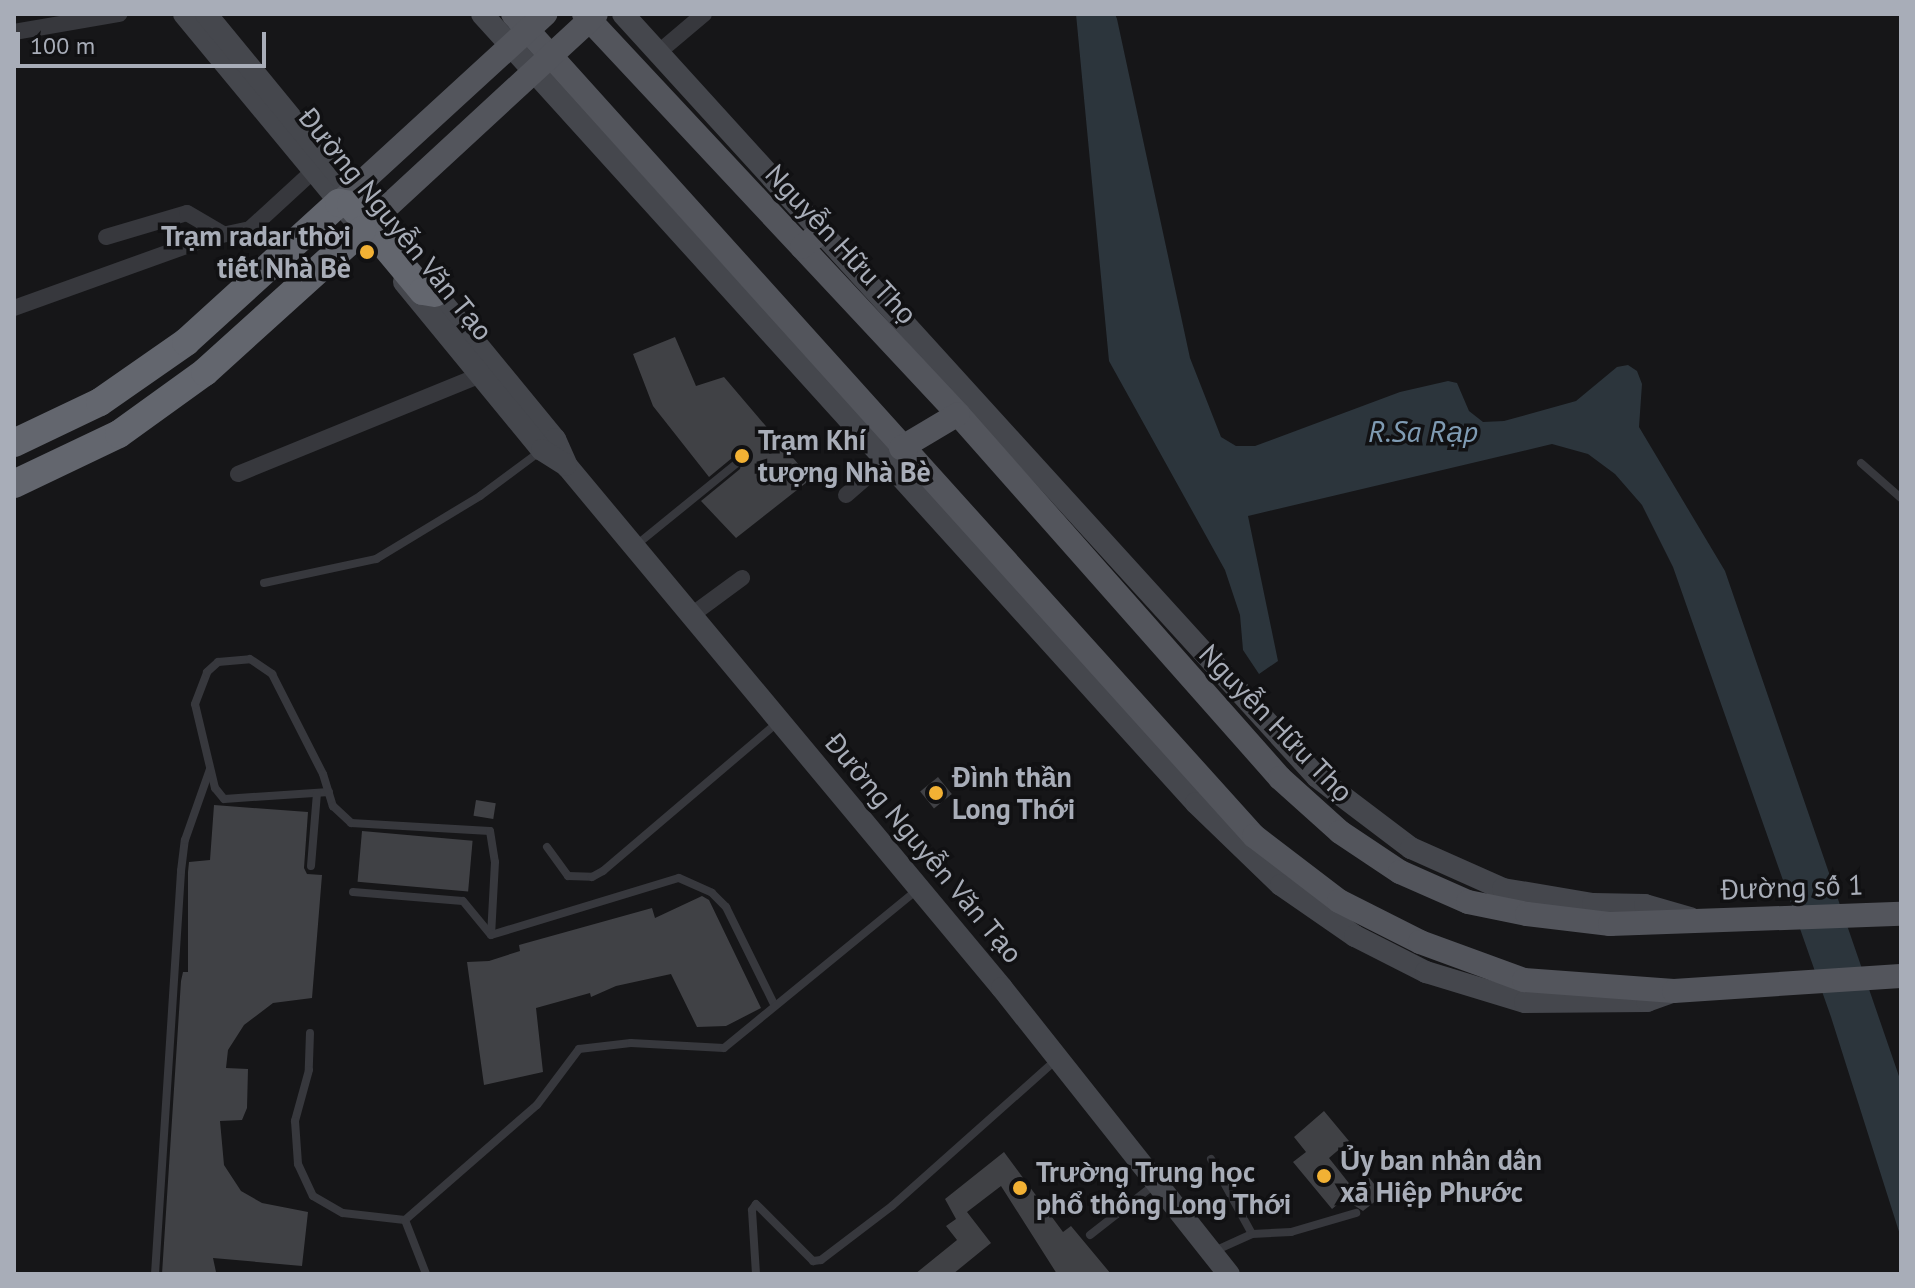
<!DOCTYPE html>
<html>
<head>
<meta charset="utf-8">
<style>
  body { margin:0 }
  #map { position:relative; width:1915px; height:1288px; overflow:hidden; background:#161618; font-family:"PT Sans",sans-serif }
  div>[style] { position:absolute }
  .water>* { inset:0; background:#2c353c }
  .building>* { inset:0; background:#404145; transform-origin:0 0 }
  .service>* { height:8px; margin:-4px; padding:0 4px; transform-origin:4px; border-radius:4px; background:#37383d }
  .minor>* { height:16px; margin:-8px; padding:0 8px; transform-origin:8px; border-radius:8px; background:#37383d }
  .secondary>* { height:22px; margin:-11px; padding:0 11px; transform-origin:11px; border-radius:11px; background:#45474d }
  .primary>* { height:24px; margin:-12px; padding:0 12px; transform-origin:12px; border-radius:12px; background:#53555c }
  .motorway>* { height:28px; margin:-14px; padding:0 14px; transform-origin:14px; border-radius:14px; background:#63666e }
  .dots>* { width:22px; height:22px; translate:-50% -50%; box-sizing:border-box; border:4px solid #111113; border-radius:50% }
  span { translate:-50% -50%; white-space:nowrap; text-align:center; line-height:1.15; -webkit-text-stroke:7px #111113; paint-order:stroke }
  .street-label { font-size:28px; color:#a8adb8 }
  .poi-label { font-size:28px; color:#a8adb8; font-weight:700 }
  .right { translate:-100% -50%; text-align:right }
  .left { translate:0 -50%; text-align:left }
  .water-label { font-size:30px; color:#7f9bb3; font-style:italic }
  .frame { position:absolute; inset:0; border:16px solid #a8adb8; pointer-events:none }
  .scale { position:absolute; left:16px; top:32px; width:250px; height:36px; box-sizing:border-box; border:4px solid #a8adb8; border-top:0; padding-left:10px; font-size:24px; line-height:28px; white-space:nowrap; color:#a8adb8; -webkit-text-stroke:6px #111113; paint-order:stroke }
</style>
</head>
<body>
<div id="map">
  <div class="water">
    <div style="clip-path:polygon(1076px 14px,1115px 14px,1117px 19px,1190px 358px,1221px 437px,1236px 446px,1255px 446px,1400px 392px,1448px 381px,1457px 383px,1469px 411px,1483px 422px,1504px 421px,1576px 401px,1617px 367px,1628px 365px,1637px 371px,1642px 384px,1639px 427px,1725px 571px,1901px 1082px,1901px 1238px,1831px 1017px,1673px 567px,1642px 505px,1615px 474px,1588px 454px,1552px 444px,1248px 516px,1278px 661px,1259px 674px,1243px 650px,1240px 615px,1225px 570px,1109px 361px)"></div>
  </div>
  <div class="building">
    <div style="clip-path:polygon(675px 337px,696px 386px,724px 377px,811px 479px,736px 538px,701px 501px,740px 469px,742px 460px,732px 458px,709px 477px,653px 406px,633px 354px)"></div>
    <div style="left:938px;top:777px;width:22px;height:23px;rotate:51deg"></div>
    <div style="left:476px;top:800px;width:20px;height:16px;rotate:9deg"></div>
    <div style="clip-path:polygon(214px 805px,308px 812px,304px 868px,307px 874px,322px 875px,312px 998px,273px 1003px,244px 1025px,228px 1050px,226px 1068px,248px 1069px,247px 1108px,242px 1120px,220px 1121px,224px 1165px,241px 1191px,262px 1203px,308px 1212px,302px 1266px,213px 1258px,216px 1272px,162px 1274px,181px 981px,183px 972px,188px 972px,188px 872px,189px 862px,210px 860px)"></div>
    <div style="left:362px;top:831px;width:111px;height:51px;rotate:5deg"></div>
    <div style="clip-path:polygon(702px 896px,709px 900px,761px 1008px,726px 1026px,697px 1027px,671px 974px,616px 986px,591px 997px,590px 993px,536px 1008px,543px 1072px,484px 1085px,467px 962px,489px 961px,520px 951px,519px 945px,652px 908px,655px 918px)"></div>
    <div style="clip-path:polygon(1324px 1111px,1349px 1141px,1329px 1158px,1352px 1187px,1367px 1175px,1383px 1195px,1363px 1211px,1344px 1199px,1332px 1209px,1293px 1162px,1306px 1152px,1294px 1137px)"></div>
    <div style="clip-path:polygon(1004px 1152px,1063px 1232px,1071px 1226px,1111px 1274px,1057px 1274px,1001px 1186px,967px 1212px,991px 1243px,953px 1274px,915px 1274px,957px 1240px,946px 1226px,956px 1219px,945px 1199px)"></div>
  </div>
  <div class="service">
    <div style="left:1861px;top:463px;width:53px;rotate:41.2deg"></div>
    <div style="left:635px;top:546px;width:130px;rotate:-39.1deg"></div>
    <div style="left:264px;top:583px;width:115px;rotate:-12.1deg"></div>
    <div style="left:376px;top:559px;width:122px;rotate:-31.2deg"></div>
    <div style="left:480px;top:496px;width:77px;rotate:-36.6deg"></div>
    <div style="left:329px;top:792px;width:105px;rotate:176.2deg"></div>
    <div style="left:224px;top:799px;width:14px;rotate:-129deg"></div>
    <div style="left:215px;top:788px;width:86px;rotate:-103.4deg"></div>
    <div style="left:195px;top:704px;width:34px;rotate:-69deg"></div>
    <div style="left:207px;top:672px;width:15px;rotate:-42deg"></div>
    <div style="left:218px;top:662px;width:32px;rotate:-5deg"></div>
    <div style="left:250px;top:659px;width:27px;rotate:34deg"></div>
    <div style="left:272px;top:674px;width:112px;rotate:63deg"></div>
    <div style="left:323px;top:774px;width:34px;rotate:73deg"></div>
    <div style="left:333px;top:806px;width:25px;rotate:43deg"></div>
    <div style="left:351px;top:823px;width:139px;rotate:3.3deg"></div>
    <div style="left:490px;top:831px;width:31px;rotate:81deg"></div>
    <div style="left:495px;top:862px;width:73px;rotate:93.1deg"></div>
    <div style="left:547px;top:847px;width:36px;rotate:54deg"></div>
    <div style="left:568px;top:876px;width:24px;rotate:2deg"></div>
    <div style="left:592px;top:877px;width:13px;rotate:-29deg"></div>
    <div style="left:603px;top:871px;width:228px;rotate:-40.4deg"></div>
    <div style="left:311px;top:866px;width:73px;rotate:-85.3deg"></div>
    <div style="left:353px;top:892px;width:110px;rotate:4.7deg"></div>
    <div style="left:463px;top:901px;width:44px;rotate:50.5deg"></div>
    <div style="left:491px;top:935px;width:196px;rotate:-16.9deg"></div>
    <div style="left:679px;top:878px;width:36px;rotate:24deg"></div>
    <div style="left:712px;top:893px;width:20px;rotate:45deg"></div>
    <div style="left:726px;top:907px;width:110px;rotate:63.7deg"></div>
    <div style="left:310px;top:1033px;width:37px;rotate:92deg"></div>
    <div style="left:309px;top:1070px;width:53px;rotate:105.4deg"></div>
    <div style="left:295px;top:1121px;width:43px;rotate:86deg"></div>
    <div style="left:298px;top:1164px;width:35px;rotate:65deg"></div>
    <div style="left:313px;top:1196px;width:34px;rotate:30deg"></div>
    <div style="left:343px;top:1213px;width:62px;rotate:6.4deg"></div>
    <div style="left:405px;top:1220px;width:175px;rotate:-41.1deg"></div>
    <div style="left:537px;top:1105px;width:70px;rotate:-53.1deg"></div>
    <div style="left:579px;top:1049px;width:52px;rotate:-6.6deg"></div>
    <div style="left:631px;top:1043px;width:93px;rotate:3.1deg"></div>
    <div style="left:724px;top:1048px;width:251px;rotate:-39.3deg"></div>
    <div style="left:1211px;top:1159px;width:85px;rotate:61.3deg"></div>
    <div style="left:1252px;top:1234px;width:44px;rotate:155.8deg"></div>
    <div style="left:405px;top:1220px;width:58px;rotate:68.7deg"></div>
    <div style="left:1252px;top:1234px;width:39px;rotate:-3deg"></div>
    <div style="left:1291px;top:1232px;width:68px;rotate:-16.3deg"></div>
    <div style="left:1090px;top:1235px;width:83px;rotate:-38.1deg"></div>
    <div style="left:155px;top:1274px;width:404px;rotate:-86.3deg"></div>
    <div style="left:181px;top:871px;width:31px;rotate:-83deg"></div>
    <div style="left:185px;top:840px;width:75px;rotate:-70.6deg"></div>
    <div style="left:756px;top:1274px;width:64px;rotate:-93.6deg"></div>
    <div style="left:752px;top:1210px;width:7px;rotate:-56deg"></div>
    <div style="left:756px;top:1204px;width:81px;rotate:45deg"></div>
    <div style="left:813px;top:1261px;width:8px;rotate:-7deg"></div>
    <div style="left:821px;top:1260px;width:89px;rotate:-37.3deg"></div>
    <div style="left:892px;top:1206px;width:221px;rotate:-41.7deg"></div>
  </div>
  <div class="minor">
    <div style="left:14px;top:32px;width:107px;rotate:-9.7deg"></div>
    <div style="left:659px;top:52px;width:59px;rotate:-40.2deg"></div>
    <div style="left:106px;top:237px;width:84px;rotate:-16.5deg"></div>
    <div style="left:187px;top:213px;width:42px;rotate:30.3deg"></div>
    <div style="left:14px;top:308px;width:206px;rotate:-19.8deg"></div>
    <div style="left:208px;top:238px;width:43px;rotate:-12.1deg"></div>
    <div style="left:250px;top:229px;width:86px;rotate:-42.6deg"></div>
    <div style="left:238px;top:474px;width:262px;rotate:-22.2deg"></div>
    <div style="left:846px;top:495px;width:62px;rotate:-41.1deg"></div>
    <div style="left:693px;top:614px;width:61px;rotate:-36.3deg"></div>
  </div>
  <div class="secondary">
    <div style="left:184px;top:14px;width:261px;rotate:50.4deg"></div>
    <div style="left:206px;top:14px;width:247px;rotate:50.6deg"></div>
    <div style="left:482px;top:14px;width:1064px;rotate:47.86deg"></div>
    <div style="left:1196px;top:803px;width:118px;rotate:44deg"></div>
    <div style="left:1281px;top:885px;width:90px;rotate:34.6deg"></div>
    <div style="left:1355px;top:936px;width:80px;rotate:26.9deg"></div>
    <div style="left:1426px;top:972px;width:103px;rotate:16.9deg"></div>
    <div style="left:1525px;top:1002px;width:122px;rotate:-0.5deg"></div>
    <div style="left:1647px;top:1001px;width:29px;rotate:-20deg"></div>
    <div style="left:623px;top:14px;width:1031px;rotate:47.71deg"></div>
    <div style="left:1317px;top:777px;width:118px;rotate:37.1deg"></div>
    <div style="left:1411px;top:848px;width:101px;rotate:24deg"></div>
    <div style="left:1503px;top:889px;width:91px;rotate:9.5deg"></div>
    <div style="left:1593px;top:904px;width:52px;rotate:1.1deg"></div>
    <div style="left:1645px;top:905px;width:47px;rotate:16.1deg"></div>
    <div style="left:425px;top:281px;width:205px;rotate:50.6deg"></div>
    <div style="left:555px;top:439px;width:30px;rotate:66deg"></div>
    <div style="left:567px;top:466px;width:679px;rotate:50.19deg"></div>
    <div style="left:1002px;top:988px;width:365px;rotate:51.6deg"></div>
    <div style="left:404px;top:282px;width:217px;rotate:50.6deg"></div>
    <div style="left:542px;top:450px;width:28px;rotate:32deg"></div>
  </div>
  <div class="primary">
    <div style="left:513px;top:14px;width:1107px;rotate:47.97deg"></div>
    <div style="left:1254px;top:836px;width:107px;rotate:37.4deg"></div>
    <div style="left:1339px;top:901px;width:91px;rotate:26.8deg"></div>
    <div style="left:1420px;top:942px;width:111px;rotate:20.1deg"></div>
    <div style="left:1524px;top:980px;width:150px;rotate:4.2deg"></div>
    <div style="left:1674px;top:991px;width:227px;rotate:-3.8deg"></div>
    <div style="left:584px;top:14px;width:548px;rotate:46.92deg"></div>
    <div style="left:958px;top:414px;width:486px;rotate:48.5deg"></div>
    <div style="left:1280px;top:778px;width:81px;rotate:42deg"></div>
    <div style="left:1340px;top:832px;width:72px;rotate:33.7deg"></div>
    <div style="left:1400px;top:872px;width:74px;rotate:23.8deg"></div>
    <div style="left:1468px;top:902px;width:60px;rotate:11.5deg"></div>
    <div style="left:1527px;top:914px;width:84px;rotate:6.9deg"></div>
    <div style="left:1610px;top:924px;width:291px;rotate:-2deg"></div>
    <div style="left:339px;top:203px;width:280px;rotate:-42.5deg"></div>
    <div style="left:362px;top:230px;width:318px;rotate:-42.7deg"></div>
    <div style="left:802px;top:247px;width:24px;rotate:-38deg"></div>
    <div style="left:901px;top:448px;width:66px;rotate:-30.8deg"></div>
  </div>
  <div class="motorway">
    <div style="left:14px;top:443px;width:95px;rotate:-25.5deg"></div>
    <div style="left:100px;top:402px;width:105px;rotate:-34.9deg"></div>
    <div style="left:186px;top:342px;width:207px;rotate:-42.3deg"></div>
    <div style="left:339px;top:203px;width:12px;rotate:9deg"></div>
    <div style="left:351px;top:205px;width:112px;rotate:50.1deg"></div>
    <div style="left:423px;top:291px;width:12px;rotate:9deg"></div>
    <div style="left:14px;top:484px;width:116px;rotate:-25.5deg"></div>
    <div style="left:119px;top:434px;width:106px;rotate:-35.8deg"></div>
    <div style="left:205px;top:372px;width:212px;rotate:-42.1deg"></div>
  </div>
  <div class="dots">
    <div style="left:367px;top:252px;background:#f2b134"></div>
    <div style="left:742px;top:456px;background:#f2b134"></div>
    <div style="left:936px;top:793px;background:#f2b134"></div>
    <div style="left:1324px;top:1176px;background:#f2b134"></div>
    <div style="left:1020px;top:1188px;background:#f2b134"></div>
  </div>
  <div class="street-label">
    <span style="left:396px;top:224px;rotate:51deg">Đường Nguyễn Văn Tạo</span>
    <span style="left:841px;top:244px;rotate:47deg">Nguyễn Hữu Thọ</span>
    <span style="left:1276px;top:723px;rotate:46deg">Nguyễn Hữu Thọ</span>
    <span style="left:924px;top:848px;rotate:50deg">Đường Nguyễn Văn Tạo</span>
    <span style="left:1792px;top:887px;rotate:-2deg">Đường số 1</span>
  </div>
  <div class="poi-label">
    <span class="right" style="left:351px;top:252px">Trạm radar thời<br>tiết Nhà Bè</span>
    <span class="left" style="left:758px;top:456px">Trạm Khí<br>tượng Nhà Bè</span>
    <span class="left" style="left:952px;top:793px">Đình thần<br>Long Thới</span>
    <span class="left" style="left:1340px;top:1176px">Ủy ban nhân dân<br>xã Hiệp Phước</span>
    <span class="left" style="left:1036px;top:1188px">Trường Trung học<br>phổ thông Long Thới</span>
  </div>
  <div class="water-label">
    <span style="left:1423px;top:431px">R.Sa Rạp</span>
  </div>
  <div class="frame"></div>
  <div class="scale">100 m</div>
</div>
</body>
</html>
